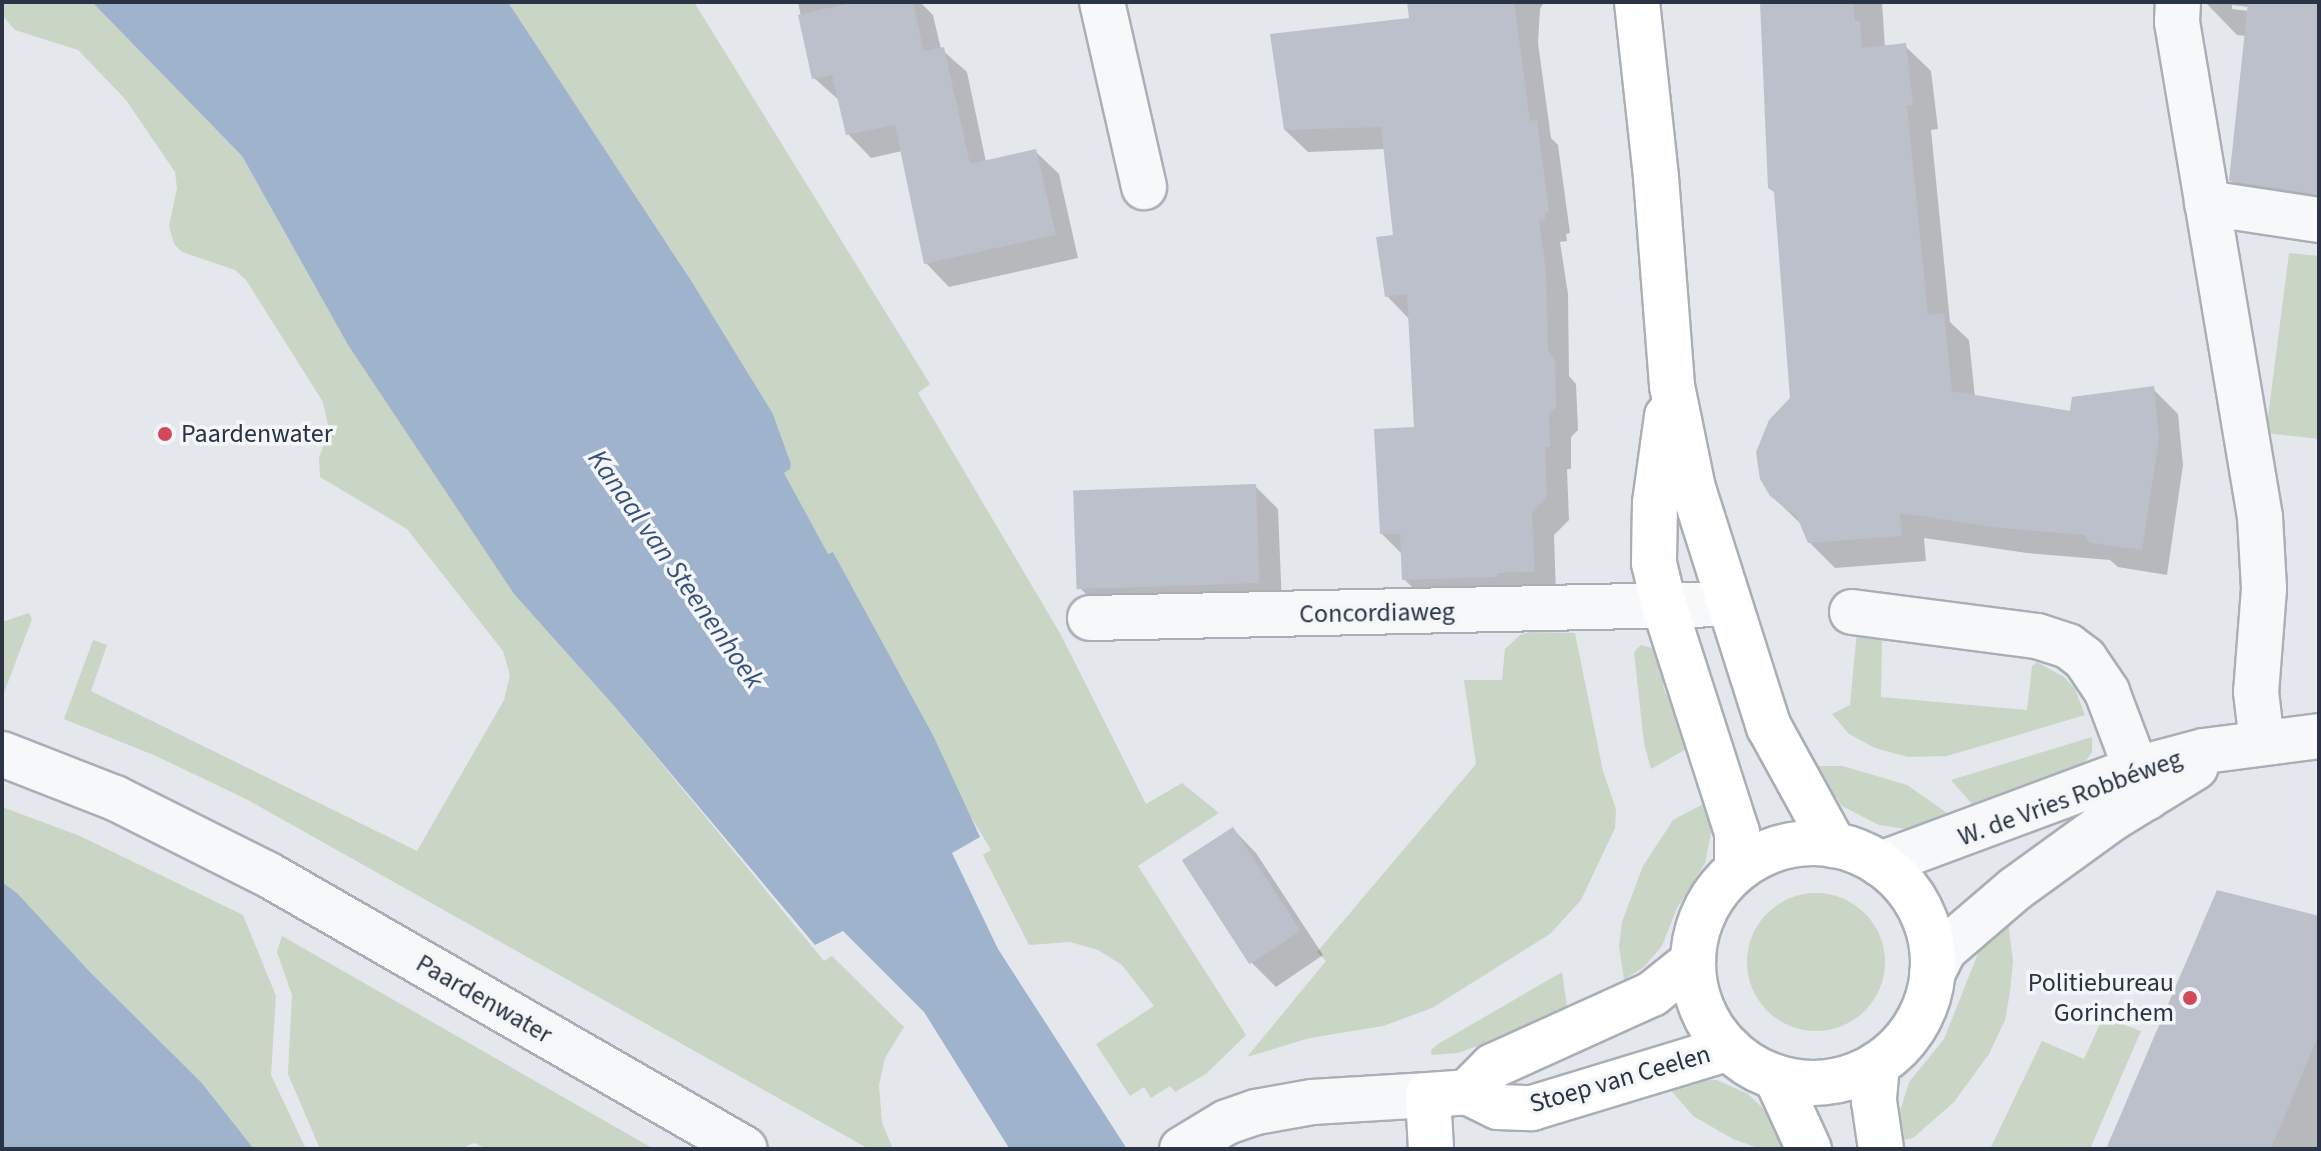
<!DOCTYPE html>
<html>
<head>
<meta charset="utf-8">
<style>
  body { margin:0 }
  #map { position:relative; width:2321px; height:1151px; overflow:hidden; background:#e4e7ec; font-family:"Source Sans 3",sans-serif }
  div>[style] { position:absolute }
  .green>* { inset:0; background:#c9d6c5 }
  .round { border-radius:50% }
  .water>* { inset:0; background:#9fb4cc }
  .shadow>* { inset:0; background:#0003 }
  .building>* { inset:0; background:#bbc0ca; transform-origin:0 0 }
  .roads { filter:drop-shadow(2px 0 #a9aeb7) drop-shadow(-2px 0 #a9aeb7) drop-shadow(0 2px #a9aeb7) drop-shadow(0 -2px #a9aeb7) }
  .minor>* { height:44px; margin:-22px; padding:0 22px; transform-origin:22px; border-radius:22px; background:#f7f8fa }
  .major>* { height:44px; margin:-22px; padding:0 22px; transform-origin:22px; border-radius:22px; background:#fff }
  .major>.ring { margin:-22px; padding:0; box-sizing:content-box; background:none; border:44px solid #fff; border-radius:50% }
  .dots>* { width:22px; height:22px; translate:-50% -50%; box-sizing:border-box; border:4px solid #f4f6f9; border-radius:50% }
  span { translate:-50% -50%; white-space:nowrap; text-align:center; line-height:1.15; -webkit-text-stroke:7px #f4f6f9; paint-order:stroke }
  .poi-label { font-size:26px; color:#2b3445 }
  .left { translate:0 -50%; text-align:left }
  .right { translate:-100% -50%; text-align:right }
  .street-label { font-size:26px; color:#2b3445 }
  .water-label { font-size:28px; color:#34527a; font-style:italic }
  .frame { position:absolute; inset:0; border:4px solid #2b3445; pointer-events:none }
</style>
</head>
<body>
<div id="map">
  <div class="green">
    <div style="clip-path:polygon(2px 2px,92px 2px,242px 156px,348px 345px,514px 594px,615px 707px,824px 961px,832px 956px,904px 1027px,885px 1058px,879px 1085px,882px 1123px,893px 1149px,869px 1149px,246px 799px,156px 756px,64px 719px,93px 640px,107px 645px,91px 691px,417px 851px,504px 700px,510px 675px,503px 651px,407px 529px,320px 477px,319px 458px,329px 430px,323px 402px,246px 280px,235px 270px,182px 252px,174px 244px,169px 226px,177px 188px,175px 172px,126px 100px,78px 50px,15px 30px,2px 15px)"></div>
    <div style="clip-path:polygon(508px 2px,694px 2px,930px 384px,918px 393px,1061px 635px,1146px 804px,1182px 783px,1219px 813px,1138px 866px,1246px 1035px,1206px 1074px,1175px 1092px,1170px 1086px,1151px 1098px,1144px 1087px,1130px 1096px,1096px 1044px,1154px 1006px,1122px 965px,1098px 950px,1070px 942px,1029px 945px,983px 855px,991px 850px,966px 809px,933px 735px,833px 552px,828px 555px,783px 472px,790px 469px,791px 464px,773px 414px,692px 282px)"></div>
    <div style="clip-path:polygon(2289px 253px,2319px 256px,2319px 439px,2266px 433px)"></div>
    <div style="clip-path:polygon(29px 613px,32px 619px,2px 698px,2px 622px)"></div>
    <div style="clip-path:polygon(1857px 630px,1876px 634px,1882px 639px,1881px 697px,2027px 710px,2032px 666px,2037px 662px,2064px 677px,2075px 689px,2085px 715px,1947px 756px,1908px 757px,1875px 748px,1849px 734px,1832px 714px,1850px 705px)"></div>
    <div style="clip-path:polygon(1530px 632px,1575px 633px,1603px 771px,1616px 809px,1615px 828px,1581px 900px,1550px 934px,1432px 1008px,1383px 1026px,1310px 1038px,1247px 1057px,1326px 961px,1317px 952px,1476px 764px,1464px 680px,1502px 680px,1505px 649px,1520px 635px)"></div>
    <div style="clip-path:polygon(1641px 645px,1655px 649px,1668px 682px,1663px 685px,1666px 695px,1674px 696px,1688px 748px,1651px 769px,1644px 743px,1634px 652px)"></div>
    <div style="clip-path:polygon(2092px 737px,2092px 752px,2081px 768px,1979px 812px,1951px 780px)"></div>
    <div style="clip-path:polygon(1814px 766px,1843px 766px,1907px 785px,1950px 815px,1914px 830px,1879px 825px,1842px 806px)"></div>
    <div style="clip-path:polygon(1707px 802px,1712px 828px,1705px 863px,1677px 908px,1662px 946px,1644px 967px,1624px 980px,1619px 946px,1622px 922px,1643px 866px,1673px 820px)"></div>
    <div style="clip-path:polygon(2px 807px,80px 836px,243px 915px,276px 996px,271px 1075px,306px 1149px,254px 1149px,201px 1082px,91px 973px,17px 893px,2px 882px)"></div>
    <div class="round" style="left:1747px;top:893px;width:138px;height:138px"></div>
    <div style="clip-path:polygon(2008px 922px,2013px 961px,2010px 992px,2005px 1020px,1989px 1054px,1954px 1102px,1913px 1138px,1899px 1141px,1898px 1118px,1909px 1082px,1944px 1039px,1979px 951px)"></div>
    <div style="clip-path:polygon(282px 936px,654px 1149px,486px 1149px,475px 1143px,458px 1149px,320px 1149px,288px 1074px,292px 995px,277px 952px)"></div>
    <div style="clip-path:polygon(1562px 972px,1568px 1013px,1458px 1053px,1432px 1055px,1431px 1050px,1438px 1044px)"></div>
    <div style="clip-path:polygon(2103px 1017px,2141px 1031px,2090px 1149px,1990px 1149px,2042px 1041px,2084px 1059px)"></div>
    <div style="clip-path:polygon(1699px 1080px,1717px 1080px,1748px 1094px,1773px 1118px,1792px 1149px,1761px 1149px,1733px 1139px,1693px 1116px,1669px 1088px)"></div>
  </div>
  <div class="water">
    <div style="clip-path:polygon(92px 2px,508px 2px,692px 282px,773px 414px,791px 464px,790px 469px,784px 473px,828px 554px,833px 552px,933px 735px,980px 837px,952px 853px,998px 949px,1127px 1149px,1009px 1148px,924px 1012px,843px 931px,815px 945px,615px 707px,514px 594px,348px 345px,242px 156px)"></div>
    <div style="clip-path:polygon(2px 882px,17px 893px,91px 973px,201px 1082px,254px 1149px,2px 1149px)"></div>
  </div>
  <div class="shadow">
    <div style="clip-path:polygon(798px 2px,920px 2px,933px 15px,941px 49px,967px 72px,986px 162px,1035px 151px,1059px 174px,1078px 258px,949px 287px,926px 263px,902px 151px,871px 158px,848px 134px,840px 101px,814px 78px)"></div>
    <div style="clip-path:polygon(1409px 2px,1544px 2px,1540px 9px,1538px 43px,1551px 138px,1558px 145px,1570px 233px,1566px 234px,1567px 241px,1560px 242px,1568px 294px,1569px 376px,1576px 384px,1578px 430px,1571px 437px,1571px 469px,1567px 469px,1569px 520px,1554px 535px,1556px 594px,1427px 602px,1404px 579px,1403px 555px,1381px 533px,1416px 429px,1410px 320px,1387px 296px,1395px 237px,1385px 149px,1308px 152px,1285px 130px,1412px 20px)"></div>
    <div style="clip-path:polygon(1762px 2px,1882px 2px,1885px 48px,1905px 46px,1931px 71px,1938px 129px,1931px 130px,1950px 322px,1969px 340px,1975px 397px,2071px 414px,2153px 389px,2178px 414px,2183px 465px,2167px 575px,2118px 567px,2110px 560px,2027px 553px,1924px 538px,1926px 561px,1835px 568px,1809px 542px,1802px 525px,1771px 495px,1792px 399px)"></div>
    <div style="clip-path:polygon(evenodd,2205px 2px,2319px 2px,2319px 221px,2263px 212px,2231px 180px,2246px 36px,2237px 35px,2205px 2px,2232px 5px,2257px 8px,2257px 12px,2232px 9px,2232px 5px)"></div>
    <div style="clip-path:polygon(1255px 486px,1278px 509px,1282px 605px,1103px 611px,1079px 587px)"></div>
    <div style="clip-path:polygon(1233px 829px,1256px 853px,1323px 955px,1276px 987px,1252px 963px)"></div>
    <div style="clip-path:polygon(2319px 918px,2319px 1149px,2108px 1149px)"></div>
  </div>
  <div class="building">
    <div style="clip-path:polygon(855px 2px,913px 2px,924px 51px,944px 47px,970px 164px,1036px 149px,1056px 235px,924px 264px,895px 125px,846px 135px,832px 75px,812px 79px,798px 15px)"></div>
    <div style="clip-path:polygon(1407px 2px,1514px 2px,1530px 121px,1537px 120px,1549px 211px,1545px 212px,1545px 219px,1539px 220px,1546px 270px,1548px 351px,1555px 360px,1556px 407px,1549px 414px,1550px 447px,1545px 447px,1547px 497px,1532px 512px,1535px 572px,1497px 573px,1497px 577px,1402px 580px,1400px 534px,1380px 534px,1374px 429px,1414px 427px,1407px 294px,1385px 297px,1376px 237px,1393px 235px,1381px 127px,1284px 130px,1270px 34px,1409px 18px)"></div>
    <div style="clip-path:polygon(1760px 2px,1853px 2px,1855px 21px,1860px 21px,1862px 48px,1906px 43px,1913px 105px,1907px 105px,1928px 315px,1944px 313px,1952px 391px,2070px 411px,2072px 397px,2154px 386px,2159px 439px,2142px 550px,2090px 543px,2084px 535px,2000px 528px,1900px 513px,1902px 536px,1808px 543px,1797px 517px,1770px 496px,1760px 479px,1756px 452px,1769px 420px,1790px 398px,1774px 192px,1768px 188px)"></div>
    <div style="clip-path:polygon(2248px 2px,2319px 2px,2319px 195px,2229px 181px)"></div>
    <div style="left:1256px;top:484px;width:99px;height:183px;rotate:88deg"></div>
    <div style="left:1233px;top:827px;width:124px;height:61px;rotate:57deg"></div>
    <div style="clip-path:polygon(2217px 890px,2319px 916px,2319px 1034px,2271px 1149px,2106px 1149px)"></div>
  </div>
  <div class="roads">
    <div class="minor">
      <div style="left:1102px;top:2px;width:190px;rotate:77.2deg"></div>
      <div style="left:2178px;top:2px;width:20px;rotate:93deg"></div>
      <div style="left:2177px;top:22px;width:502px;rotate:80.48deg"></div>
      <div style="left:2260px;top:517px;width:72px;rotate:86.8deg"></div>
      <div style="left:2264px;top:589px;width:103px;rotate:94.4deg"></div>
      <div style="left:2256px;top:692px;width:50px;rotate:83.2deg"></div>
      <div style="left:2207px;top:203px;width:113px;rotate:8.6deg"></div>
      <div style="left:1852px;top:612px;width:187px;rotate:7.4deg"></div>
      <div style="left:2037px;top:636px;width:33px;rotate:18deg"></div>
      <div style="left:2068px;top:646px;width:21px;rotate:37deg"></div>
      <div style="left:2085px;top:659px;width:40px;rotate:56deg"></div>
      <div style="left:2107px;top:692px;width:113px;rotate:69.3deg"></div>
      <div style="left:1090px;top:618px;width:638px;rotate:-1.26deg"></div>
      <div style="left:2px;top:754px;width:121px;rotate:21.3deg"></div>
      <div style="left:115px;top:798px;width:170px;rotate:26.6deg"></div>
      <div style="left:267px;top:874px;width:551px;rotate:29.91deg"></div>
      <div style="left:1880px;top:864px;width:273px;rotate:-20.4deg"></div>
      <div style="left:2136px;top:769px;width:70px;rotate:-14.8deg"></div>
      <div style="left:2204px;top:751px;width:116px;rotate:-7.4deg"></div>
      <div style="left:1932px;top:974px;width:28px;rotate:-63deg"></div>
      <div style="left:1945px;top:949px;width:92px;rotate:-40.6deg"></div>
      <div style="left:2015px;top:889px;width:121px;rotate:-35.9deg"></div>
      <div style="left:2113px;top:818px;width:97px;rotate:-31.6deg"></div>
      <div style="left:1182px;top:1149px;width:52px;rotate:-31deg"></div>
      <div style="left:1227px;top:1122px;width:31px;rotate:-19deg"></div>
      <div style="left:1256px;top:1112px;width:57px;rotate:-10.1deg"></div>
      <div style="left:1312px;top:1102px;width:116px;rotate:-3.5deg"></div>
    </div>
    <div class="major">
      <div style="left:1637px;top:2px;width:176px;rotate:83.8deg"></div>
      <div style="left:1656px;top:177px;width:210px;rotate:85.6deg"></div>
      <div style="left:1672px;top:386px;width:104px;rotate:78.4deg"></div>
      <div style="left:1693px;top:488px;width:251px;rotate:72.4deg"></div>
      <div style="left:1769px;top:727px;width:135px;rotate:61.2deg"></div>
      <div style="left:1667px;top:416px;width:88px;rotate:97.9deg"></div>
      <div style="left:1655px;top:503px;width:60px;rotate:91deg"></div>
      <div style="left:1654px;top:563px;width:43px;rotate:76.6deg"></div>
      <div style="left:1664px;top:605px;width:238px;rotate:72.2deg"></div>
      <div style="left:1737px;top:832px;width:38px;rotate:90deg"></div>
      <div class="ring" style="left:1693px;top:843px;width:196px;height:196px"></div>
      <div style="left:1877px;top:1064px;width:37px;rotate:95deg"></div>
      <div style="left:1874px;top:1101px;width:49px;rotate:81.7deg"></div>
      <div style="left:1776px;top:1077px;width:79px;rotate:65.4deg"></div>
      <div style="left:1467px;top:1092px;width:37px;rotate:-45deg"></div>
      <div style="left:1493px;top:1066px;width:175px;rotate:-24.4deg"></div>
      <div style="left:1652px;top:994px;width:53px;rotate:-38.8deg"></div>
      <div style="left:1431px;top:1149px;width:54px;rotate:-93.2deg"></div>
      <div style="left:1428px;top:1095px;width:39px;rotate:-4deg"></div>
      <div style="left:1467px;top:1092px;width:34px;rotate:26deg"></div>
      <div style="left:1498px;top:1107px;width:34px;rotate:2deg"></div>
      <div style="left:1532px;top:1108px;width:206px;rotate:-16.9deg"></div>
    </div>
  </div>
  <div class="dots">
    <div style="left:165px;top:434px;background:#d1495b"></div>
    <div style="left:2190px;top:998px;background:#d1495b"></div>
  </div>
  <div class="poi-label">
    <span class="left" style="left:181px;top:434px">Paardenwater</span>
    <span class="right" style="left:2174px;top:998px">Politiebureau<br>Gorinchem</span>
  </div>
  <div class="street-label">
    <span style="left:1377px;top:613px;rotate:-1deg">Concordiaweg</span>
    <span style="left:2070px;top:798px;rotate:-20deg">W. de Vries Robbéweg</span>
    <span style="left:484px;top:999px;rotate:30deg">Paardenwater</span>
    <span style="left:1620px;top:1079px;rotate:-16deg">Stoep van Ceelen</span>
  </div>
  <div class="water-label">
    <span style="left:676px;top:569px;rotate:55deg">Kanaal van Steenenhoek</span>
  </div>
  <div class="frame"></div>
</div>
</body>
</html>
